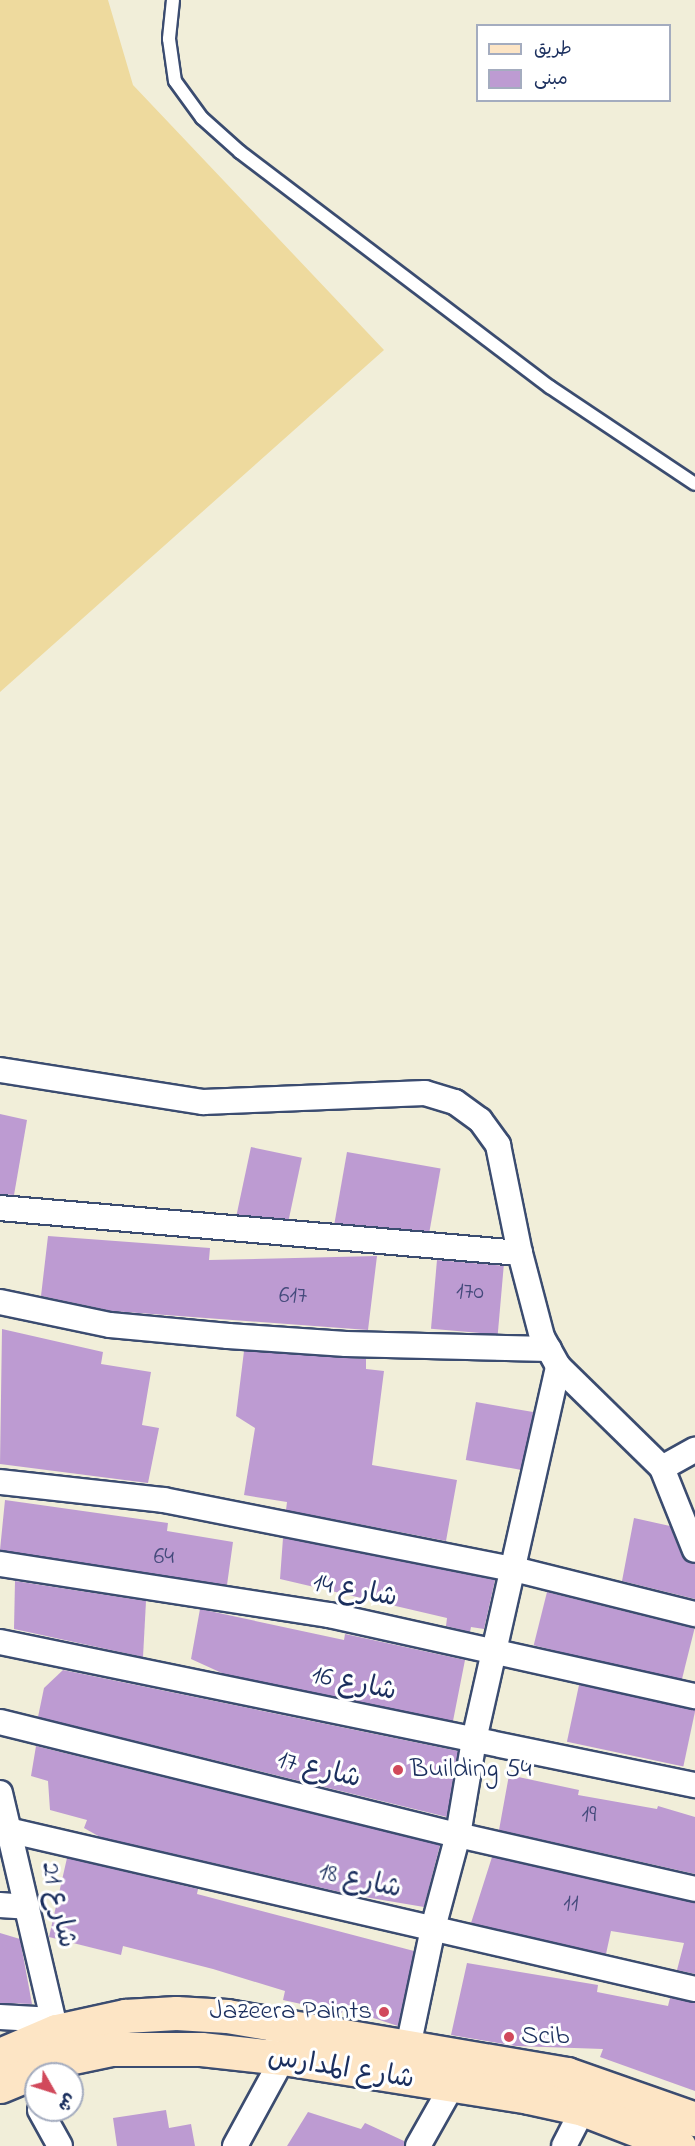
<!DOCTYPE html>
<html>
<head>
<meta charset="utf-8">
<style>
  body { margin:0 }
  #map { position:relative; width:695px; height:2146px; overflow:hidden; background:#f1eed9; font-family:"Indie Flower","Playpen Sans Arabic",sans-serif }
  div>[style] { position:absolute }
  .sand>* { inset:0; background:#eeda9e }
  .building>* { inset:0; background:#bd9bd2; transform-origin:0 0 }
  .roads { filter:drop-shadow(2px 0 #3b4c70) drop-shadow(-2px 0 #3b4c70) drop-shadow(0 2px #3b4c70) drop-shadow(0 -2px #3b4c70) }
  .lane>* { height:12px; margin:-6px; padding:0 6px; transform-origin:6px; border-radius:6px; background:#fff }
  .street>* { height:24px; margin:-12px; padding:0 12px; transform-origin:12px; border-radius:12px; background:#fff }
  .secondary>* { height:33px; margin:-16.5px; padding:0 16.5px; transform-origin:16.5px; border-radius:16.5px; background:#fde5c5 }
  .dots>* { width:16px; height:16px; translate:-50% -50%; box-sizing:border-box; border:3px solid #fff; border-radius:50% }
  span { translate:-50% -50%; white-space:nowrap; text-align:center; line-height:1.15; -webkit-text-stroke:6px #fff; paint-order:stroke }
  .number-label { font-size:24px; color:#444a7b }
  .number-label span { -webkit-text-stroke-width:0 }
  .street-label { font-size:27px; color:#1b2f5e }
  .poi-label { font-size:27px; color:#1b2f5e }
  .left { translate:0 -50%; text-align:left }
  .right { translate:-100% -50%; text-align:right }
  .legend { position:absolute; left:476px; top:24px; width:195px; height:78px; box-sizing:border-box; background:#fff; border:2px solid #a4acbf; margin:0; padding:8px 10px; list-style:none; font-size:18px; color:#1b2f5e }
  .legend li { display:flex; align-items:center; gap:12px; height:30px }
  .legend b { width:30px; border:2px solid #a4acbf }
  .north { position:absolute; left:24px; top:2062px; width:60px; height:60px; box-sizing:border-box; background:#fff; border:2px solid #a4acbf; border-radius:50%; rotate:129deg; font-size:16px; font-weight:700; line-height:24px; text-align:center; color:#1b2f5e }
  .north::after { content:''; display:block; margin:auto; width:21px; height:27px; background:#d1495b; clip-path:polygon(50% 0,100% 100%,50% 72%,0 100%) }
</style>
</head>
<body>
<div id="map">
  <div class="sand">
    <div style="clip-path:polygon(0 0,108px 0,133px 85px,384px 350px,0 692px)"></div>
  </div>
  <div class="building">
    <div style="clip-path:polygon(0 1114px,27px 1120px,14px 1195px,0 1194px)"></div>
    <div style="left:251px;top:1147px;width:52px;height:69px;rotate:12deg"></div>
    <div style="left:347px;top:1152px;width:95px;height:72px;rotate:10deg"></div>
    <div style="clip-path:polygon(48px 1236px,210px 1248px,209px 1260px,377px 1256px,368px 1330px,112px 1311px,41px 1296px)"></div>
    <div style="left:437px;top:1260px;width:67px;height:69px;rotate:5deg"></div>
    <div style="clip-path:polygon(2px 1329px,103px 1352px,101px 1364px,151px 1372px,142px 1425px,159px 1428px,148px 1483px,0 1464px)"></div>
    <div style="clip-path:polygon(244px 1351px,366px 1359px,366px 1369px,384px 1371px,372px 1465px,457px 1480px,446px 1541px,286px 1510px,287px 1502px,244px 1495px,255px 1428px,236px 1416px)"></div>
    <div style="left:476px;top:1402px;width:58px;height:59px;rotate:10deg"></div>
    <div style="clip-path:polygon(5px 1500px,168px 1523px,167px 1531px,233px 1542px,227px 1585px,0 1550px)"></div>
    <div style="clip-path:polygon(634px 1518px,670px 1526px,682px 1556px,695px 1564px,695px 1599px,622px 1581px)"></div>
    <div style="clip-path:polygon(283px 1538px,495px 1580px,484px 1629px,471px 1627px,470px 1632px,446px 1626px,447px 1618px,280px 1579px)"></div>
    <div style="clip-path:polygon(15px 1581px,146px 1601px,143px 1657px,14px 1629px)"></div>
    <div style="left:547px;top:1592px;width:152px;height:55px;rotate:14deg"></div>
    <div style="clip-path:polygon(200px 1609px,344px 1640px,345px 1634px,465px 1660px,453px 1721px,224px 1674px,191px 1659px)"></div>
    <div style="clip-path:polygon(63px 1670px,458px 1751px,447px 1817px,38px 1717px,44px 1688px)"></div>
    <div style="left:579px;top:1685px;width:119px;height:58px;rotate:12deg"></div>
    <div style="clip-path:polygon(36px 1746px,440px 1845px,424px 1907px,353px 1895px,100px 1837px,84px 1828px,87px 1820px,50px 1810px,48px 1781px,31px 1776px)"></div>
    <div style="clip-path:polygon(509px 1775px,579px 1790px,578px 1795px,657px 1809px,658px 1806px,695px 1817px,695px 1874px,499px 1830px)"></div>
    <div style="clip-path:polygon(492px 1857px,695px 1903px,695px 1974px,677px 1970px,684px 1943px,611px 1931px,606px 1954px,471px 1923px)"></div>
    <div style="clip-path:polygon(67px 1858px,198px 1889px,197px 1894px,414px 1951px,398px 2026px,343px 2008px,342px 2013px,283px 2000px,285px 1991px,213px 1969px,123px 1946px,121px 1955px,49px 1937px)"></div>
    <div style="clip-path:polygon(0 1933px,20px 1939px,32px 2004px,0 2003px)"></div>
    <div style="clip-path:polygon(467px 1963px,598px 1985px,597px 1992px,668px 2006px,670px 1998px,695px 2003px,695px 2091px,600px 2057px,603px 2049px,516px 2046px,451px 2035px)"></div>
    <div style="clip-path:polygon(166px 2110px,169px 2128px,191px 2124px,195px 2146px,117px 2146px,113px 2118px)"></div>
    <div style="clip-path:polygon(308px 2112px,361px 2129px,365px 2123px,404px 2141px,404px 2146px,287px 2146px)"></div>
  </div>
  <div class="roads">
    <div class="lane">
      <div style="left:173px;top:0;width:39px;rotate:96deg"></div>
      <div style="left:169px;top:39px;width:42px;rotate:81.9deg"></div>
      <div style="left:175px;top:81px;width:46px;rotate:53.9deg"></div>
      <div style="left:202px;top:118px;width:51px;rotate:41.8deg"></div>
      <div style="left:240px;top:152px;width:389px;rotate:37.2deg"></div>
      <div style="left:550px;top:387px;width:174px;rotate:33.8deg"></div>
    </div>
    <div class="street">
      <div style="left:0;top:1070px;width:206px;rotate:9deg"></div>
      <div style="left:203px;top:1102px;width:222px;rotate:-2.3deg"></div>
      <div style="left:425px;top:1093px;width:31px;rotate:17deg"></div>
      <div style="left:455px;top:1102px;width:31px;rotate:36deg"></div>
      <div style="left:480px;top:1120px;width:31px;rotate:54deg"></div>
      <div style="left:498px;top:1145px;width:110px;rotate:78.5deg"></div>
      <div style="left:520px;top:1253px;width:87px;rotate:75.3deg"></div>
      <div style="left:542px;top:1337px;width:33px;rotate:61deg"></div>
      <div style="left:558px;top:1366px;width:146px;rotate:44.4deg"></div>
      <div style="left:662px;top:1468px;width:88px;rotate:68.1deg"></div>
      <div style="left:0;top:1208px;width:522px;rotate:4.95deg"></div>
      <div style="left:0;top:1302px;width:112px;rotate:11.8deg"></div>
      <div style="left:110px;top:1325px;width:119px;rotate:5.3deg"></div>
      <div style="left:228px;top:1336px;width:118px;rotate:3.9deg"></div>
      <div style="left:346px;top:1344px;width:203px;rotate:1.4deg"></div>
      <div style="left:662px;top:1468px;width:38px;rotate:-29deg"></div>
      <div style="left:0;top:1482px;width:165px;rotate:6.3deg"></div>
      <div style="left:164px;top:1500px;width:357px;rotate:11.2deg"></div>
      <div style="left:514px;top:1569px;width:187px;rotate:14deg"></div>
      <div style="left:0;top:1564px;width:333px;rotate:8.8deg"></div>
      <div style="left:329px;top:1615px;width:375px;rotate:12.5deg"></div>
      <div style="left:0;top:1642px;width:710px;rotate:11.63deg"></div>
      <div style="left:0;top:1722px;width:472px;rotate:13.9deg"></div>
      <div style="left:458px;top:1835px;width:243px;rotate:12.8deg"></div>
      <div style="left:0;top:1793px;width:244px;rotate:76.8deg"></div>
      <div style="left:12px;top:1831px;width:701px;rotate:13.03deg"></div>
      <div style="left:0;top:1905px;width:27px;rotate:4deg"></div>
      <div style="left:0;top:2017px;width:54px;rotate:3.2deg"></div>
      <div style="left:408px;top:2047px;width:122px;rotate:-78.1deg"></div>
      <div style="left:433px;top:1928px;width:96px;rotate:-75deg"></div>
      <div style="left:458px;top:1835px;width:96px;rotate:-80.4deg"></div>
      <div style="left:474px;top:1740px;width:383px;rotate:-77.3deg"></div>
      <div style="left:40px;top:2110px;width:41px;rotate:60.9deg"></div>
      <div style="left:235px;top:2146px;width:100px;rotate:-61.4deg"></div>
      <div style="left:283px;top:2058px;width:15px;rotate:-113deg"></div>
      <div style="left:418px;top:2146px;width:69px;rotate:-60.5deg"></div>
      <div style="left:564px;top:2146px;width:42px;rotate:-62.8deg"></div>
    </div>
    <div class="secondary">
      <div style="left:0;top:2055px;width:61px;rotate:-23.2deg"></div>
      <div style="left:56px;top:2031px;width:71px;rotate:-12.3deg"></div>
      <div style="left:125px;top:2016px;width:51px;rotate:-3.4deg"></div>
      <div style="left:176px;top:2013px;width:51px;rotate:3.4deg"></div>
      <div style="left:227px;top:2016px;width:345px;rotate:9.7deg"></div>
      <div style="left:567px;top:2074px;width:136px;rotate:19.4deg"></div>
      <div style="left:0;top:2086px;width:74px;rotate:-22.4deg"></div>
      <div style="left:68px;top:2058px;width:45px;rotate:-11.6deg"></div>
      <div style="left:112px;top:2049px;width:89px"></div>
      <div style="left:201px;top:2049px;width:82px;rotate:6.3deg"></div>
      <div style="left:283px;top:2058px;width:248px;rotate:9deg"></div>
      <div style="left:528px;top:2097px;width:56px;rotate:12.3deg"></div>
      <div style="left:583px;top:2109px;width:103px;rotate:21.1deg"></div>
    </div>
  </div>
  <div class="dots">
    <div style="left:398px;top:1770px;background:#d1495b"></div>
    <div style="left:384px;top:2012px;background:#d1495b"></div>
    <div style="left:509px;top:2037px;background:#d1495b"></div>
  </div>
  <div class="number-label">
    <span style="left:470px;top:1293px">170</span>
    <span style="left:293px;top:1297px">617</span>
    <span style="left:164px;top:1558px">64</span>
    <span style="left:589px;top:1816px">19</span>
    <span style="left:571px;top:1905px">11</span>
  </div>
  <div class="street-label">
    <span style="left:355px;top:1591px;rotate:11deg">شارع 14</span>
    <span style="left:354px;top:1684px;rotate:12deg">شارع 16</span>
    <span style="left:319px;top:1770px;rotate:14deg">شارع 17</span>
    <span style="left:360px;top:1881px;rotate:13deg">شارع 18</span>
    <span style="left:58px;top:1905px;rotate:78deg">شارع 21</span>
    <span style="left:341px;top:2069px;rotate:9deg">شارع المدارس</span>
  </div>
  <div class="poi-label">
    <span class="left" style="left:410px;top:1770px">Building 54</span>
    <span class="right" style="left:372px;top:2012px">Jazeera Paints</span>
    <span class="left" style="left:521px;top:2037px">Scib</span>
  </div>
  <ul class="legend">
  <li><b style="height:8px;background:#fde5c5"></b>طريق</li>
  <li><b style="height:16px;background:#bd9bd2"></b>مبنى</li>
  </ul>
  <div class="north">ش</div>
</div>
</body>
</html>
